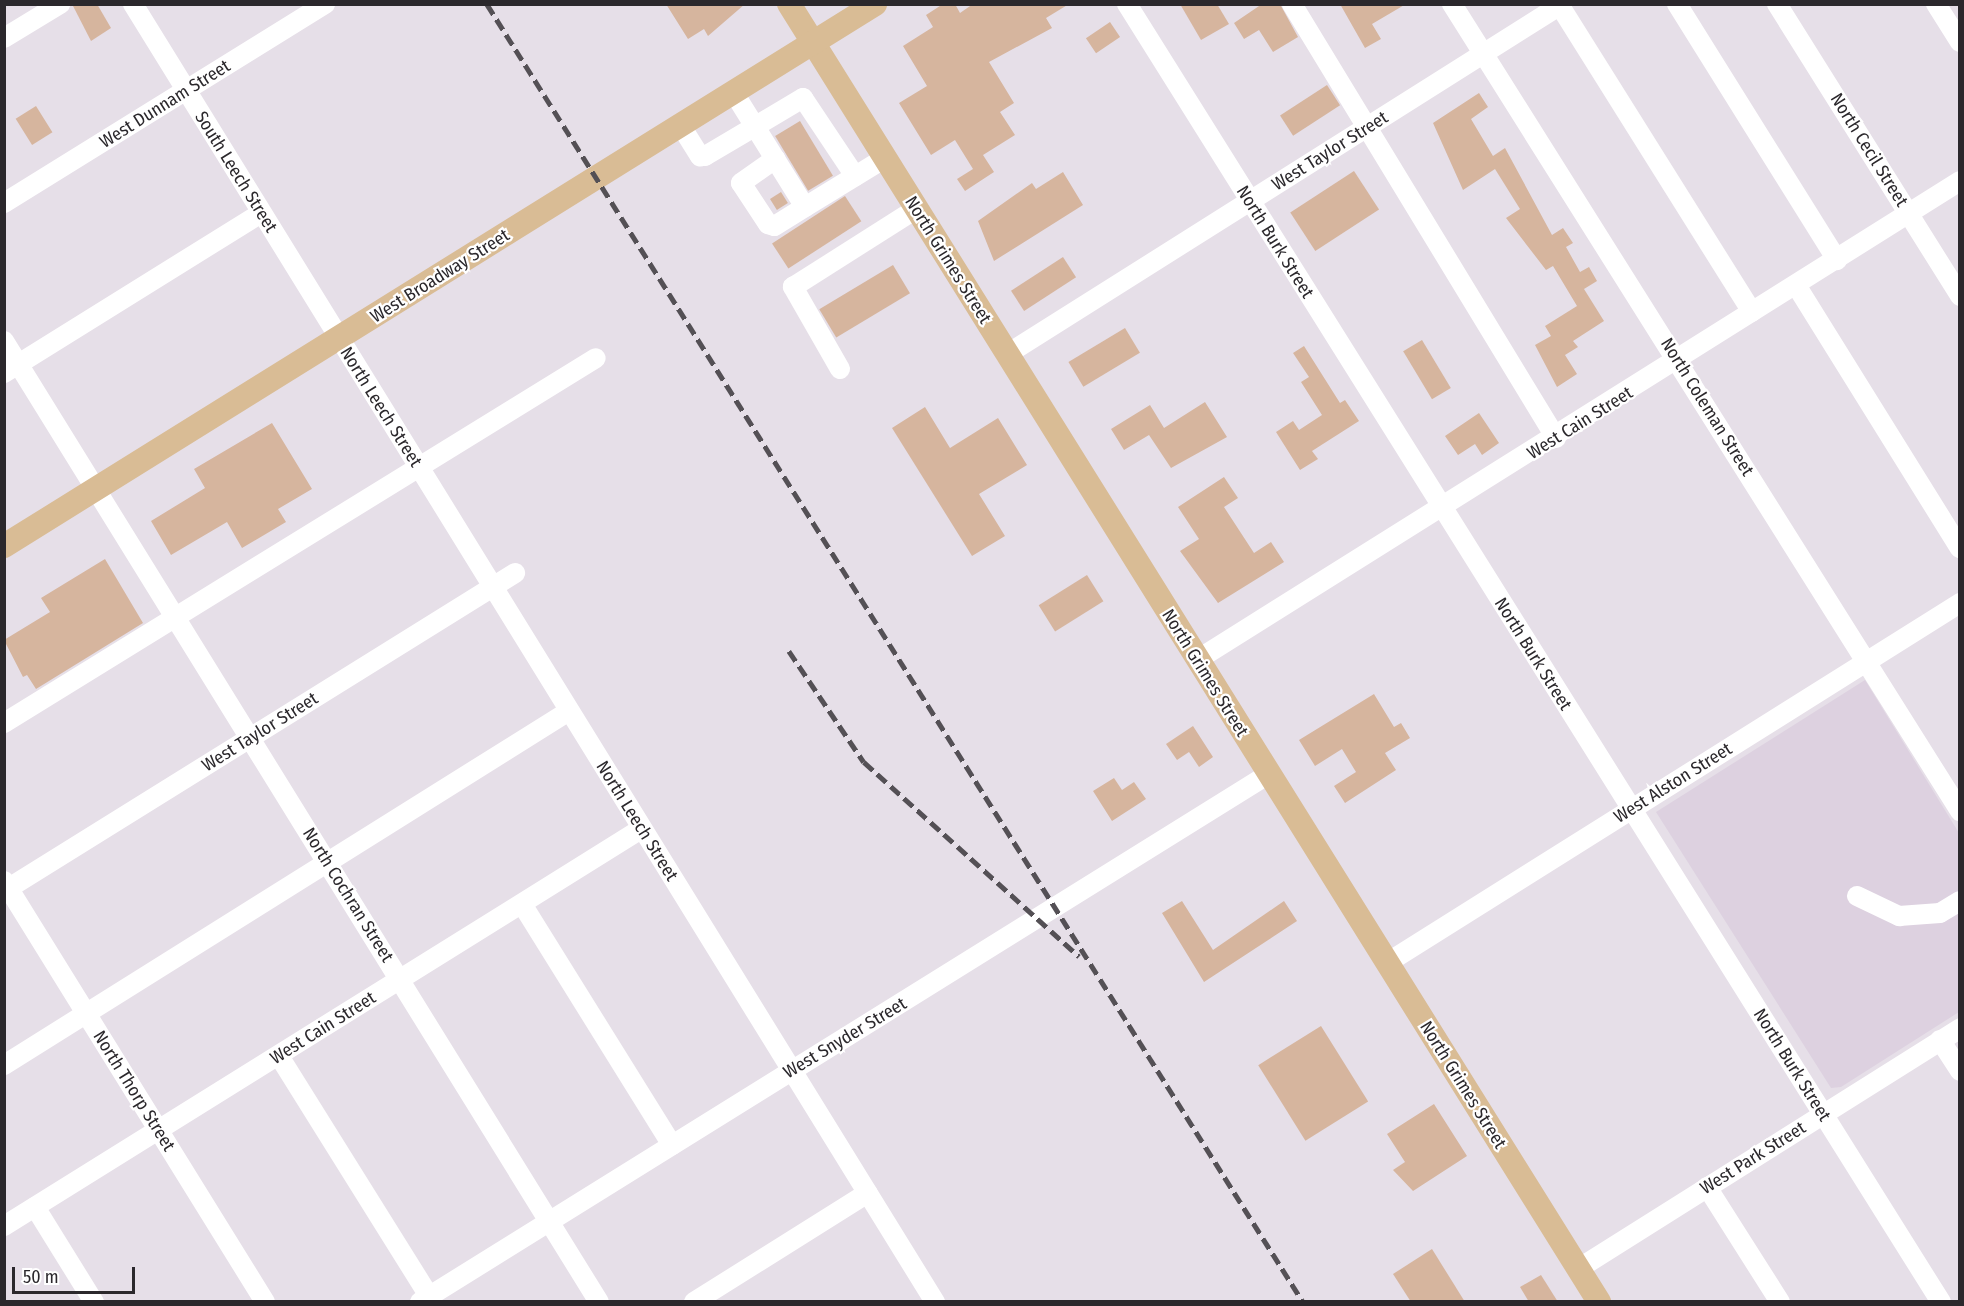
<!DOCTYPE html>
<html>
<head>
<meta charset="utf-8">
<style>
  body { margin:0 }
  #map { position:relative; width:1964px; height:1306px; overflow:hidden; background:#e6dfe8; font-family:"Fira Sans Condensed",sans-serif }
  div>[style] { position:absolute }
  .built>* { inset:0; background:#ddd1e0 }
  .building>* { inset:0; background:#d6b59e; transform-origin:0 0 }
  .minor>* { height:20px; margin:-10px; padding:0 10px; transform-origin:10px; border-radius:10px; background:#fff }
  .major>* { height:24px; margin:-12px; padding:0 12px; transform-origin:12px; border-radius:12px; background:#d9bc95 }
  .rail>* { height:4.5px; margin-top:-2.25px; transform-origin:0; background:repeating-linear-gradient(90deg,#545055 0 12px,transparent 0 18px) }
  span { translate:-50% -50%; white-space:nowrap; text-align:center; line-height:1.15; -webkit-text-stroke:4.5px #fff; paint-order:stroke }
  .street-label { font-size:18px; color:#2b282c }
  .frame { position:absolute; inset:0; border:6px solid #2b282c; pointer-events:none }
  .scale { position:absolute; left:12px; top:1267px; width:123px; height:27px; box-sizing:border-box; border:3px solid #2b282c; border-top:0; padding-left:8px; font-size:18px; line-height:21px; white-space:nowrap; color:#2b282c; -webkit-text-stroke:4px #fff; paint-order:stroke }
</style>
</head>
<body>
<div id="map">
  <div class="built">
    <div style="clip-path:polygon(1865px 680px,1959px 833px,1959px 1012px,1841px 1087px,1831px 1088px,1656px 812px)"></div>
  </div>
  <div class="building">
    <div style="clip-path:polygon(72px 4px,97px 4px,111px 28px,91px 41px)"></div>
    <div style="clip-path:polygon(666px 4px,745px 4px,708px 36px,704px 29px,688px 39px)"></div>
    <div style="clip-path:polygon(943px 4px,955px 4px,960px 13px,973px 4px,1069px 4px,1046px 18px,1052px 28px,989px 62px,1014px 103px,1000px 112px,1015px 135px,983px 155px,994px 172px,965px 191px,957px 179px,973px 169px,955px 140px,931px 155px,899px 103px,927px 86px,903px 46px,933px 27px,926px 15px)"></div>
    <div style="clip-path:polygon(1180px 4px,1217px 4px,1229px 24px,1201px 40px)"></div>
    <div style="clip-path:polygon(1262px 4px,1280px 4px,1298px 37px,1273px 52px,1259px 30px,1244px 39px,1234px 23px)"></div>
    <div style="clip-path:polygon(1340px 4px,1406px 4px,1372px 24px,1381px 39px,1365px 48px)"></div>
    <div style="left:1110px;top:22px;width:18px;height:29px;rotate:56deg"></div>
    <div style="left:1327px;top:85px;width:24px;height:56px;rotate:57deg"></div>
    <div style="clip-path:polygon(1479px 93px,1488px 107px,1471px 119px,1493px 156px,1505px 148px,1552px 235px,1563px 228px,1573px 243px,1566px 247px,1580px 272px,1589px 267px,1597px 281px,1584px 289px,1604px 321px,1573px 341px,1578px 347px,1565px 355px,1577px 374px,1557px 387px,1535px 345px,1551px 336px,1545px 326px,1577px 306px,1553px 266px,1546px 270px,1506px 218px,1520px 209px,1495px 169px,1463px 190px,1433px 123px)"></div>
    <div style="left:36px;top:106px;width:31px;height:24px;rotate:58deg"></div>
    <div style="left:800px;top:121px;width:64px;height:29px;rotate:59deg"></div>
    <div style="left:1354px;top:171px;width:46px;height:76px;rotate:57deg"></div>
    <div style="clip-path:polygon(1063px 172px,1083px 205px,994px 261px,978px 221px,1032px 183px,1036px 189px)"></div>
    <div style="left:781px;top:192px;width:13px;height:13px;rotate:58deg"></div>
    <div style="left:845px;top:196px;width:30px;height:87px;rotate:57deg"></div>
    <div style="left:1063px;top:257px;width:24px;height:62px;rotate:57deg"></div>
    <div style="left:893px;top:265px;width:33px;height:86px;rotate:59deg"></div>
    <div style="left:1125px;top:328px;width:29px;height:66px;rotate:59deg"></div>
    <div style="left:1422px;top:340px;width:56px;height:22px;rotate:59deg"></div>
    <div style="clip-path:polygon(1304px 346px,1340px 403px,1345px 400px,1359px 421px,1312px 451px,1318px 459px,1300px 470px,1276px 432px,1293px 421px,1299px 430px,1322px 415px,1301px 382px,1309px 377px,1293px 353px)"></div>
    <div style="clip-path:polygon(1205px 402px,1227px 437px,1171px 468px,1149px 435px,1124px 450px,1111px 429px,1150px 405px,1164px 428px)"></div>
    <div style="clip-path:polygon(925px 407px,950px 448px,998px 418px,1027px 465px,979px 494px,1005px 536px,972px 556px,892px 428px)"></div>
    <div style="clip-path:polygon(1479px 413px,1499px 443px,1482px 455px,1475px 444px,1458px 455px,1445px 436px)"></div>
    <div style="clip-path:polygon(272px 423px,312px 489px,278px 509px,286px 522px,242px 548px,227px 522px,171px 555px,151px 521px,205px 488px,194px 469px)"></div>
    <div style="clip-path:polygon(1224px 477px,1238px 498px,1224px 507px,1254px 553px,1271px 542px,1284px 562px,1218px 603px,1180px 551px,1199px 539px,1178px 507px)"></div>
    <div style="clip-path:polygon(105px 559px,143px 623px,36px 689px,27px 675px,23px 677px,4px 640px,50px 612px,41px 598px)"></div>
    <div style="left:1087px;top:575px;width:31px;height:57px;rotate:58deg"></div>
    <div style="clip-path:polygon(1374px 694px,1394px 727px,1401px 723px,1410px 738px,1385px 753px,1396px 770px,1345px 803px,1334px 786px,1356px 772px,1342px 749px,1315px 766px,1299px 740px)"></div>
    <div style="clip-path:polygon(1193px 726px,1213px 757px,1199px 767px,1189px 752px,1177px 760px,1166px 744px)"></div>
    <div style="clip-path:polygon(1114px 778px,1122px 790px,1134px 782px,1146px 799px,1112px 821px,1093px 791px)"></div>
    <div style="clip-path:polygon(1182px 901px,1213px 950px,1284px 901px,1297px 921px,1204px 982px,1162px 913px)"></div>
    <div style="left:1321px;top:1026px;width:89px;height:74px;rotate:58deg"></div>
    <div style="clip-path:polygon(1434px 1104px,1467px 1156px,1413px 1191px,1393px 1170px,1405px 1162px,1387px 1134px)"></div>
    <div style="clip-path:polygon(1432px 1249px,1465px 1302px,1411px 1302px,1393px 1274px)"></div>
    <div style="clip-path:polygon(1541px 1275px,1558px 1302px,1529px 1302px,1520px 1287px)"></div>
  </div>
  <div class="minor">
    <div style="left:133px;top:4px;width:1526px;rotate:58.29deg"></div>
    <div style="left:1127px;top:4px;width:1532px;rotate:57.91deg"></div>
    <div style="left:1292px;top:4px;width:508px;rotate:58.69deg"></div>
    <div style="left:1452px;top:4px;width:954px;rotate:57.81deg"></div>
    <div style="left:1677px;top:4px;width:302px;rotate:58deg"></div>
    <div style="left:1777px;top:4px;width:345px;rotate:57.9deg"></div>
    <div style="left:1936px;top:4px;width:45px;rotate:57.7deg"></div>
    <div style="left:1560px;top:6px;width:361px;rotate:57.9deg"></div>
    <div style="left:4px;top:38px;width:66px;rotate:-31.3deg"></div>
    <div style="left:734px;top:93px;width:134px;rotate:58.1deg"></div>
    <div style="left:805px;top:207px;width:36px;rotate:148deg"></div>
    <div style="left:774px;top:226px;width:6px;rotate:-162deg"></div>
    <div style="left:768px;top:224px;width:49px;rotate:-123.4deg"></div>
    <div style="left:741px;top:183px;width:42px;rotate:-35.2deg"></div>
    <div style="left:681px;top:126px;width:36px;rotate:58deg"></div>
    <div style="left:700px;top:156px;width:5px"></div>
    <div style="left:705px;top:156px;width:114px;rotate:-30.6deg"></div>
    <div style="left:803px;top:98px;width:94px;rotate:56.3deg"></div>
    <div style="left:4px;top:203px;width:378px;rotate:-31.8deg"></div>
    <div style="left:805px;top:207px;width:94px;rotate:-31.5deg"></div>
    <div style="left:1796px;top:285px;width:310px;rotate:58.1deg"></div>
    <div style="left:4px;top:341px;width:1130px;rotate:58.24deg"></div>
    <div style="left:1006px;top:355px;width:658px;rotate:-32.26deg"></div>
    <div style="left:840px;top:369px;width:95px;rotate:-119.8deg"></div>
    <div style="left:793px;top:287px;width:146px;rotate:-32.4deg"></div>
    <div style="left:4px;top:373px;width:303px;rotate:-31.9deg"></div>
    <div style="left:1197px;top:660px;width:901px;rotate:-32.12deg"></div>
    <div style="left:4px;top:723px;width:695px;rotate:-31.66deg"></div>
    <div style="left:4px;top:881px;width:495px;rotate:58.2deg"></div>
    <div style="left:4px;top:891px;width:602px;rotate:-31.89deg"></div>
    <div style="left:1857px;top:896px;width:47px;rotate:25.5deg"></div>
    <div style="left:1899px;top:916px;width:41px;rotate:-4.2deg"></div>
    <div style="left:1940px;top:913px;width:23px;rotate:-31deg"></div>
    <div style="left:522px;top:904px;width:284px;rotate:58.1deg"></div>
    <div style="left:1387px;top:963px;width:677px;rotate:-32.14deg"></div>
    <div style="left:1940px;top:1040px;width:37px;rotate:57deg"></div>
    <div style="left:279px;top:1056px;width:283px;rotate:58deg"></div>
    <div style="left:4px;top:1065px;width:667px;rotate:-32.07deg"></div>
    <div style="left:1707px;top:1187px;width:136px;rotate:57.6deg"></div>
    <div style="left:35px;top:1207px;width:112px;rotate:58.2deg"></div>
    <div style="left:4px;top:1226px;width:751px;rotate:-31.93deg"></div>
    <div style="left:1578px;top:1269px;width:452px;rotate:-32.2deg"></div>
    <div style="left:420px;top:1302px;width:1000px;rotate:-31.88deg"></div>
    <div style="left:694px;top:1302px;width:205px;rotate:-32.1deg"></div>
  </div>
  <div class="major">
    <div style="left:789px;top:4px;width:1530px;rotate:58.03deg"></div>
    <div style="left:4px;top:546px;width:1026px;rotate:-31.89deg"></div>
  </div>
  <div class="rail">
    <div style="left:487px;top:4px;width:1533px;rotate:57.84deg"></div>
    <div style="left:789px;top:651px;width:134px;rotate:56deg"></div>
    <div style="left:864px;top:762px;width:290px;rotate:42.1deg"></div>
  </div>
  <div class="street-label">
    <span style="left:165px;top:104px;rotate:-32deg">West Dunnam Street</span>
    <span style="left:1869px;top:150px;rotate:58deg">North Cecil Street</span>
    <span style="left:1330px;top:151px;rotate:-32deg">West Taylor Street</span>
    <span style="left:236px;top:172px;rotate:58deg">South Leech Street</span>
    <span style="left:1275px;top:242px;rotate:58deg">North Burk Street</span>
    <span style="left:948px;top:260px;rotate:58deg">North Grimes Street</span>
    <span style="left:440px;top:276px;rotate:-32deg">West Broadway Street</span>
    <span style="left:381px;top:407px;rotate:58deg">North Leech Street</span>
    <span style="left:1707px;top:407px;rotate:58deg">North Coleman Street</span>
    <span style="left:1580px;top:423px;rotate:-32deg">West Cain Street</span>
    <span style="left:1533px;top:654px;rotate:58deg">North Burk Street</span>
    <span style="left:1205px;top:673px;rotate:58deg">North Grimes Street</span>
    <span style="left:260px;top:732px;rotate:-32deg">West Taylor Street</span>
    <span style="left:1673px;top:783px;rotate:-32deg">West Alston Street</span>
    <span style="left:637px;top:821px;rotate:58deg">North Leech Street</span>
    <span style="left:348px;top:895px;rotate:58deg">North Cochran Street</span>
    <span style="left:323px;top:1028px;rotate:-32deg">West Cain Street</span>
    <span style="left:845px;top:1038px;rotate:-31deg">West Snyder Street</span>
    <span style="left:1792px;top:1065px;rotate:58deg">North Burk Street</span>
    <span style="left:1463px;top:1085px;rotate:58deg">North Grimes Street</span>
    <span style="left:134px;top:1091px;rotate:58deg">North Thorp Street</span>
    <span style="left:1753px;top:1158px;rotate:-32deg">West Park Street</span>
  </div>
  <div class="frame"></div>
  <div class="scale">50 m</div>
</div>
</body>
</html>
